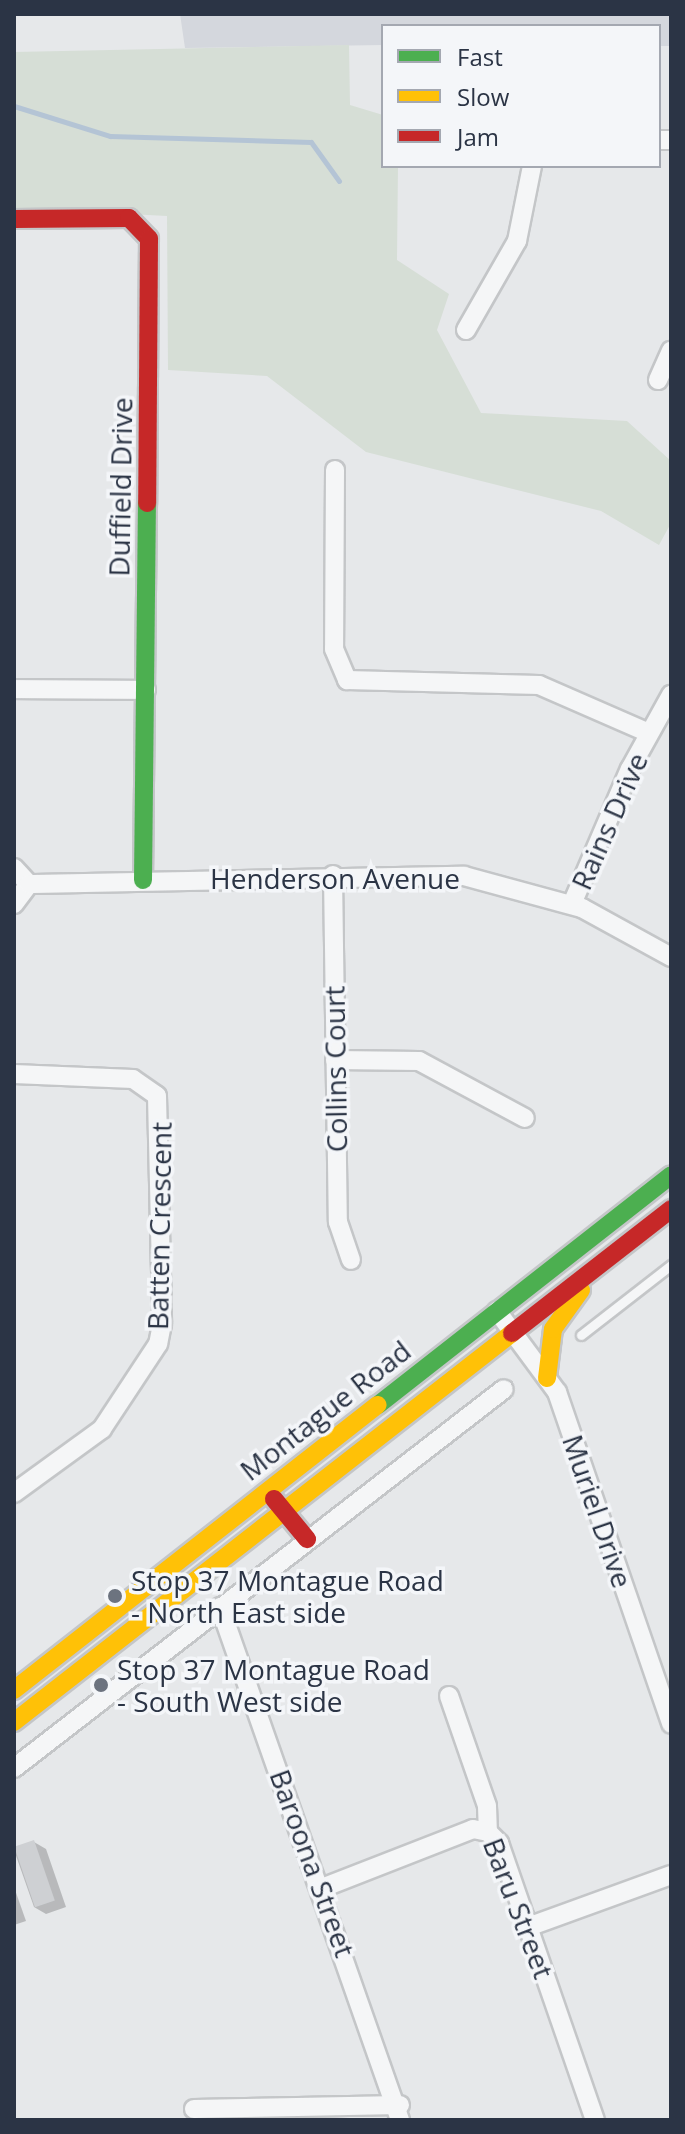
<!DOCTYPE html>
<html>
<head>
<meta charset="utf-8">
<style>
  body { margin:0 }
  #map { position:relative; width:685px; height:2134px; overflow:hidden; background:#e6e8ea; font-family:"Open Sans",sans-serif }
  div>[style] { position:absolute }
  .built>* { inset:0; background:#d4d7dd }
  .green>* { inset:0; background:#d6ded6 }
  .shadow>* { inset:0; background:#0003 }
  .stream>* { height:5px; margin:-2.5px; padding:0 2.5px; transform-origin:2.5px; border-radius:2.5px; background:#b4c4d5 }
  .building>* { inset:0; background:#ced0d3; transform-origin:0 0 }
  .roads { filter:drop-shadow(2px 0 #c4c6c8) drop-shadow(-2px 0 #c4c6c8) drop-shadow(0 2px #c4c6c8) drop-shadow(0 -2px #c4c6c8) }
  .lane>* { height:9px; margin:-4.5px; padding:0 4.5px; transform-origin:4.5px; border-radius:4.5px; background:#f5f6f7 }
  .street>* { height:18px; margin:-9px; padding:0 9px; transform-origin:9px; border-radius:9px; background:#f5f6f7 }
  .fast>* { height:18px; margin:-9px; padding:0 9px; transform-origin:9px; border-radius:9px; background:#4caf50 }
  .slow>* { height:18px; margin:-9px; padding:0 9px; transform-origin:9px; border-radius:9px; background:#ffc107 }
  .jam>* { height:18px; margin:-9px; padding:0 9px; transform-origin:9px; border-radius:9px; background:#c62828 }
  .dots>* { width:22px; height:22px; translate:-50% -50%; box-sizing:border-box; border:4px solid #f4f6f9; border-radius:50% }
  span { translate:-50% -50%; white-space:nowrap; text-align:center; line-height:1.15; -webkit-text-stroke:7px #f4f6f9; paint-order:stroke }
  .street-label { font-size:28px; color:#2b3445 }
  .poi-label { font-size:28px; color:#2b3445 }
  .left { translate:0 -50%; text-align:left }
  .frame { position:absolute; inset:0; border:16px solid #2b3445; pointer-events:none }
  .legend { position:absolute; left:381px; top:24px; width:280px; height:144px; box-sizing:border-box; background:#f4f6f9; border:2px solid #a4a8b1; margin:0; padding:10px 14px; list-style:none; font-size:24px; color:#2b3445 }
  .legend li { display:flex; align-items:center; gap:16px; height:40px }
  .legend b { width:40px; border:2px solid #a4a8b1 }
</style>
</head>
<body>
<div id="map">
  <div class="built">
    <div style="clip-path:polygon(180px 14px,671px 14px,671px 46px,659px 46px,659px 26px,383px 26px,383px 45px,185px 48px)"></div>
  </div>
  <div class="green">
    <div style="clip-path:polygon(349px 45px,350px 105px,383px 115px,383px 166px,398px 166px,397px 260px,449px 294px,437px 330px,481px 413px,627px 421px,671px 461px,671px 523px,659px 545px,601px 511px,366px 452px,267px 376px,168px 370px,167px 216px,14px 208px,14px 52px)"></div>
  </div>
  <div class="shadow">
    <div style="clip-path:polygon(34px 1842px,46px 1849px,66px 1907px,46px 1914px,34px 1907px,14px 1850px)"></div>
    <div style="clip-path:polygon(14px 1887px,26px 1921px,14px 1925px)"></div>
  </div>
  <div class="stream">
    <div style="left:14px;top:106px;width:101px;rotate:17.4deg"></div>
    <div style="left:110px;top:136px;width:201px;rotate:1.7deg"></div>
    <div style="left:311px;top:142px;width:48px;rotate:54.3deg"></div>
  </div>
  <div class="building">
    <div style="left:34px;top:1840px;width:64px;height:21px;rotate:71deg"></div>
  </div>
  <div class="roads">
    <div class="lane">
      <div style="left:581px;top:1335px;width:114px;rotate:-37.9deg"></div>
    </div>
    <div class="street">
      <div style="left:659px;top:140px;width:12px"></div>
      <div style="left:466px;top:330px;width:103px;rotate:-60.2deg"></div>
      <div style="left:517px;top:241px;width:76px;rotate:-78.7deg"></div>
      <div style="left:658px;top:380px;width:32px;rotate:-66deg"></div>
      <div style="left:335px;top:470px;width:179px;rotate:90.3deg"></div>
      <div style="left:334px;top:649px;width:34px;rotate:67deg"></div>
      <div style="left:347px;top:680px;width:192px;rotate:1.5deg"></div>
      <div style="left:539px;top:685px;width:120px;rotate:23.6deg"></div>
      <div style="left:14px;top:689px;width:132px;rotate:0.4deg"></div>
      <div style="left:14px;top:868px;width:22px;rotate:47deg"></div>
      <div style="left:29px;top:884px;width:25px;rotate:127deg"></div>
      <div style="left:333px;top:875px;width:347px;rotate:89.2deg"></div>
      <div style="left:338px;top:1222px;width:40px;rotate:71.1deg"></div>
      <div style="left:29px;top:884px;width:435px;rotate:-1.1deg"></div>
      <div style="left:464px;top:876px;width:122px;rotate:15.2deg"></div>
      <div style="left:582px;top:908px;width:102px;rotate:28.8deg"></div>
      <div style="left:572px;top:904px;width:147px;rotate:-66.8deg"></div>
      <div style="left:630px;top:769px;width:85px;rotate:-61deg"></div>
      <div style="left:335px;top:1060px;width:84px;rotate:0.7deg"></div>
      <div style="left:419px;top:1061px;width:120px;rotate:28.3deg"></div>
      <div style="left:14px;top:1074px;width:119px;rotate:2.4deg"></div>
      <div style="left:133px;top:1079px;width:29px;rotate:35deg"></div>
      <div style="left:157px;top:1096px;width:228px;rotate:88.7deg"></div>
      <div style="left:162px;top:1324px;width:20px;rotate:101deg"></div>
      <div style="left:158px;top:1344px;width:102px;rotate:123.4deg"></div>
      <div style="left:102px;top:1429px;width:109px;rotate:144deg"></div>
      <div style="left:497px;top:1311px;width:101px;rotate:53.5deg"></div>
      <div style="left:557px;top:1392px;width:351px;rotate:71deg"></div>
      <div style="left:220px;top:1607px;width:544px;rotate:70.67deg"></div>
      <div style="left:449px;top:1696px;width:116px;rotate:70.9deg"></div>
      <div style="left:487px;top:1806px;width:26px;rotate:88deg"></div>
      <div style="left:488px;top:1832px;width:16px;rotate:45deg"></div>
      <div style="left:499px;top:1843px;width:293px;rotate:70.9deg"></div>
      <div style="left:14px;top:1768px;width:619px;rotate:-37.72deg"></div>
      <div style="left:322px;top:1888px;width:162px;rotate:-21.3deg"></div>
      <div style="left:473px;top:1829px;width:15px;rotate:11deg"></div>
      <div style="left:528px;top:1927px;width:152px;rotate:-20deg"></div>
      <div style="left:194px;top:2109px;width:206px;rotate:-1.1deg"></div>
    </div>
    <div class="fast">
      <div style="left:143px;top:880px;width:377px;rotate:-89.4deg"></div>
      <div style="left:378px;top:1405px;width:372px;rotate:-38.1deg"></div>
    </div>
    <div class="slow">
      <div style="left:547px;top:1378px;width:49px;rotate:-83deg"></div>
      <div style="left:553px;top:1329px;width:48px;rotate:-54.3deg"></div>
      <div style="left:14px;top:1690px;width:462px;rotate:-38.1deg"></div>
      <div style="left:14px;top:1722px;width:632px;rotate:-37.99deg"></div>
    </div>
    <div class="jam">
      <div style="left:14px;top:219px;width:115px;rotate:-0.5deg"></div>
      <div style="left:129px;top:218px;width:29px;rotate:46deg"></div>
      <div style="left:149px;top:239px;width:264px;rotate:90.4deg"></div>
      <div style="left:512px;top:1333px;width:202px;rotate:-37.9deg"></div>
      <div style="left:274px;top:1499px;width:52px;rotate:50.5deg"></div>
    </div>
  </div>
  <div class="dots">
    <div style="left:115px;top:1596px;background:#6c737f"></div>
    <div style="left:101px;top:1685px;background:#6c737f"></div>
  </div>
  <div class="street-label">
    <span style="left:120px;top:487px;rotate:-89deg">Duffield Drive</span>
    <span style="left:609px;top:821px;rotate:-66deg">Rains Drive</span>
    <span style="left:335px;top:878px">Henderson Avenue</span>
    <span style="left:335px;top:1069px;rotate:-91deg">Collins Court</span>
    <span style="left:159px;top:1226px;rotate:-89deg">Batten Crescent</span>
    <span style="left:325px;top:1410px;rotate:-38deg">Montague Road</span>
    <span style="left:598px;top:1511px;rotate:71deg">Muriel Drive</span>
    <span style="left:313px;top:1863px;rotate:70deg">Baroona Street</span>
    <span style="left:519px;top:1908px;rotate:69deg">Baru Street</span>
  </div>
  <div class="poi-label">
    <span class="left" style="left:131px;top:1596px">Stop 37 Montague Road<br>- North East side</span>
    <span class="left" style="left:117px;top:1685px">Stop 37 Montague Road<br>- South West side</span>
  </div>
  <div class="frame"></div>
  <ul class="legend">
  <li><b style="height:10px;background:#4caf50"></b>Fast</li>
  <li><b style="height:10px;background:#ffc107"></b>Slow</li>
  <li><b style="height:10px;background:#c62828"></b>Jam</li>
  </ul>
</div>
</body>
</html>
